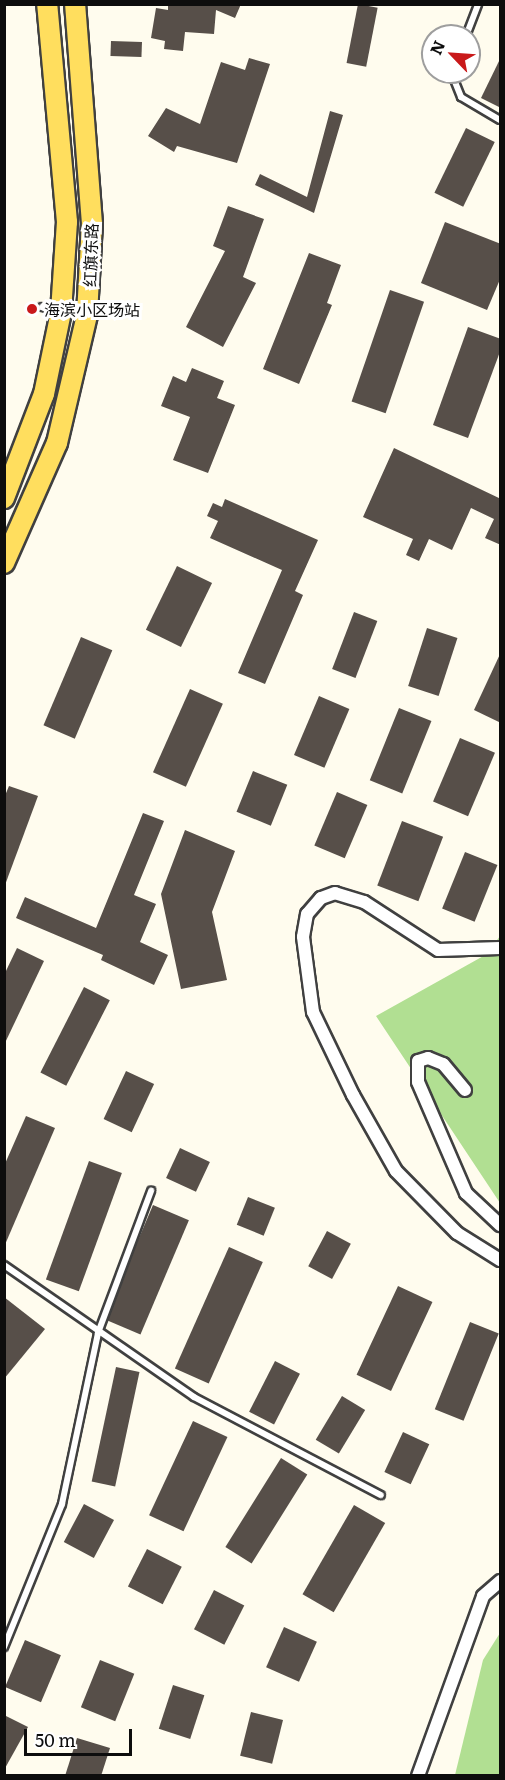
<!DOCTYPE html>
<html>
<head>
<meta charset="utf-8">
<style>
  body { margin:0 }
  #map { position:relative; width:505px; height:1780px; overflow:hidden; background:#fffcee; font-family:Literata,"Noto Sans SC",serif }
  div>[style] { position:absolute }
  .forest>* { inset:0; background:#b1df92 }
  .building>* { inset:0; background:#574f49; transform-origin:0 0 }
  .roads { filter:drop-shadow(2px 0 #404040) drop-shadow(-2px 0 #404040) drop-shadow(0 2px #404040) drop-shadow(0 -2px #404040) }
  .lane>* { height:6px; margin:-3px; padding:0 3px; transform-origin:3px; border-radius:3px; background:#fff }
  .street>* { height:12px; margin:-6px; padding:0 6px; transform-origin:6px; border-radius:6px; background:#fff }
  .primary>* { height:20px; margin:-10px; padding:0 10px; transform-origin:10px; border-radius:10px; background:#ffde5e }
  .dots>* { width:16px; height:16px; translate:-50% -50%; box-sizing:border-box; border:3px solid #fff; border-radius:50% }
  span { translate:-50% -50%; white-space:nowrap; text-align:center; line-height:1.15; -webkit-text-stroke:6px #fff; paint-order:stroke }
  .street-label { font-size:16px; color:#0d0d0d }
  .poi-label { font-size:16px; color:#0d0d0d }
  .left { translate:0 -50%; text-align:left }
  .frame { position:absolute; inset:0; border:6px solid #0d0d0d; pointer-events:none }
  .north { position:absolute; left:421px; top:24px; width:60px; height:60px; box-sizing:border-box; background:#fff; border:2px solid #9e9e9e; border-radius:50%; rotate:295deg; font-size:16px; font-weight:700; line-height:24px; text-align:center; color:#0d0d0d }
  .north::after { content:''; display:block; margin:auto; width:21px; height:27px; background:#c9191a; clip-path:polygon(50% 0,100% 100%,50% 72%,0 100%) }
  .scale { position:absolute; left:24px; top:1729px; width:108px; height:27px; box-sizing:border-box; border:3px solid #0d0d0d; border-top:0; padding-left:8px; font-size:18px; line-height:21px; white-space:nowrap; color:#0d0d0d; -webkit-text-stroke:4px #fff; paint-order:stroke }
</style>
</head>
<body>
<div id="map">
  <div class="forest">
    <div style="clip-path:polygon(500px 936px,500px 1203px,376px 1016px,487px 954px)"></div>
    <div style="clip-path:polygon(500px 1633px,500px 1775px,455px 1775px,483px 1660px)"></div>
  </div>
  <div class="building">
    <div style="clip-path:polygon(168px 4px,241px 4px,235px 18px,216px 10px,214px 34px,185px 32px,183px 51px,164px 49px,165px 41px,151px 38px,156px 8px,168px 10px)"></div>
    <div style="left:358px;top:4px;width:20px;height:60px;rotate:11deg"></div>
    <div style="left:111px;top:41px;width:31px;height:15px;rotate:2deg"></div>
    <div style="clip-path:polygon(501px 57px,501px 108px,481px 98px)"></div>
    <div style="clip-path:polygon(249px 58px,270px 64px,237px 163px,177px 146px,174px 152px,148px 136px,166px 108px,200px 124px,221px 62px,245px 70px)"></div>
    <div style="clip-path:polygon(330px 111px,343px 115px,314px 213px,255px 185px,260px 174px,307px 197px)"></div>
    <div style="left:466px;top:128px;width:32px;height:72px;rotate:26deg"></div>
    <div style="clip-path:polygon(228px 206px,264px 219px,243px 277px,256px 283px,223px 347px,186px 327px,225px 251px,213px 246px)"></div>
    <div style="clip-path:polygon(445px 222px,501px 244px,501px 277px,487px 310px,421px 283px)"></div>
    <div style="clip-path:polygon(309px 253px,341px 265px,327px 303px,332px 305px,299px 384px,263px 369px)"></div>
    <div style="left:390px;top:290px;width:36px;height:118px;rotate:19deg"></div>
    <div style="clip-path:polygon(468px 327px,501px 339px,501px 349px,468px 438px,433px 425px)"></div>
    <div style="clip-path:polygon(192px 368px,224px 381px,217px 398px,235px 405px,208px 473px,173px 460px,190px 417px,161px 406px,173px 376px,186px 382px)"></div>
    <div style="clip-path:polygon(394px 448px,501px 499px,501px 545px,485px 538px,494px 519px,471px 508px,452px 550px,429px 539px,419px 561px,406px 555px,413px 539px,363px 517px)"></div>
    <div style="clip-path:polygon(225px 499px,318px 540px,295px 591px,303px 595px,265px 684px,238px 673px,282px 570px,210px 538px,218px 521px,207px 516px,213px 503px,222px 507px)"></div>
    <div style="left:177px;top:566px;width:39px;height:71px;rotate:26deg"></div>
    <div style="left:354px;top:612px;width:25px;height:61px;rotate:21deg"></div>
    <div style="left:427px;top:628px;width:32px;height:61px;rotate:18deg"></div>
    <div style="left:81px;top:637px;width:34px;height:96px;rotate:23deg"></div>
    <div style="clip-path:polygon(501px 652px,501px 723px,474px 710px)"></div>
    <div style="left:190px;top:689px;width:36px;height:91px;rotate:24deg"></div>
    <div style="left:319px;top:696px;width:33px;height:64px;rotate:23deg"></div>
    <div style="left:399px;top:708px;width:35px;height:78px;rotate:22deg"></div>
    <div style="left:460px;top:738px;width:38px;height:69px;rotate:23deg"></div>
    <div style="left:253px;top:771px;width:37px;height:44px;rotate:22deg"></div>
    <div style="clip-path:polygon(9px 786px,38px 796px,5px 885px,4px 798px)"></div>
    <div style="left:337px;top:792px;width:33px;height:58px;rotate:23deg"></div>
    <div style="clip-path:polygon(143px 813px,164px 821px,134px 895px,156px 904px,140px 942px,168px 955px,154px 985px,101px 960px,103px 955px,16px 918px,25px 897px,96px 928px)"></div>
    <div style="left:402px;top:821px;width:44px;height:69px;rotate:21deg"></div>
    <div style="clip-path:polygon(185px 830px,235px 851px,212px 912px,227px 980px,181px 989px,161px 894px)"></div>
    <div style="left:465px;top:852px;width:35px;height:61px;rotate:22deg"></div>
    <div style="clip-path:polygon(17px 948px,44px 961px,4px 1045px,4px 975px)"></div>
    <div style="left:84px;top:987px;width:29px;height:96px;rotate:27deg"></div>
    <div style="left:126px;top:1071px;width:31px;height:53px;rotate:25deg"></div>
    <div style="clip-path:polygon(26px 1116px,55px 1128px,4px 1247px,4px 1166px)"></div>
    <div style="left:180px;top:1148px;width:33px;height:33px;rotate:25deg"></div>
    <div style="left:89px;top:1161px;width:35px;height:126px;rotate:20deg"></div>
    <div style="left:248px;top:1197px;width:29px;height:30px;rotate:22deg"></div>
    <div style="left:153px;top:1205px;width:39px;height:124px;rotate:23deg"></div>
    <div style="left:327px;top:1231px;width:27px;height:40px;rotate:28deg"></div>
    <div style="left:229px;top:1247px;width:37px;height:133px;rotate:24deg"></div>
    <div style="left:398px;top:1286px;width:38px;height:98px;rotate:25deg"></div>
    <div style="clip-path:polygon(4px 1297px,45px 1329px,4px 1379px)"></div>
    <div style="left:470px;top:1322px;width:31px;height:94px;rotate:22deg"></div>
    <div style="left:275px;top:1361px;width:28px;height:57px;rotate:27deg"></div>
    <div style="left:116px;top:1367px;width:24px;height:117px;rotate:12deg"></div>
    <div style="left:342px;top:1396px;width:27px;height:51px;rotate:31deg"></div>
    <div style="left:193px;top:1421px;width:38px;height:104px;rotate:25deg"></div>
    <div style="left:403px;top:1432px;width:29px;height:44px;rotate:25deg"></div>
    <div style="left:281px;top:1458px;width:31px;height:105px;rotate:32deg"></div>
    <div style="left:84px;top:1504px;width:34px;height:43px;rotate:28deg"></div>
    <div style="left:354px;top:1505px;width:36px;height:103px;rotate:30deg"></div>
    <div style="left:147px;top:1549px;width:39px;height:42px;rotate:27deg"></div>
    <div style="left:214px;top:1590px;width:34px;height:44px;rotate:27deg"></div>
    <div style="left:284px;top:1627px;width:36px;height:44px;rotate:24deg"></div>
    <div style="left:25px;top:1640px;width:39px;height:51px;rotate:23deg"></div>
    <div style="left:100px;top:1660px;width:37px;height:51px;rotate:22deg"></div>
    <div style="left:173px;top:1685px;width:33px;height:46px;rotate:18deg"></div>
    <div style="left:251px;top:1712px;width:33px;height:45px;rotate:14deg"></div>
    <div style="clip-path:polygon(4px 1715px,28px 1727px,4px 1770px)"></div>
    <div style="clip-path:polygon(77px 1738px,110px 1748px,101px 1776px,65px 1776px)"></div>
  </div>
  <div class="roads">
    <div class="lane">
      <div style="left:466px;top:36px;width:34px;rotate:-69deg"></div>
      <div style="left:451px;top:72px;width:27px;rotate:68deg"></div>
      <div style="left:461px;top:97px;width:45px;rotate:30.5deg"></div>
      <div style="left:42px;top:307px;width:44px;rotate:10.5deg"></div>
      <div style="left:4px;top:1265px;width:231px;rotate:34.8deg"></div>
      <div style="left:194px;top:1397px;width:211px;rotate:27.7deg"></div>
      <div style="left:4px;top:1647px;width:154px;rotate:-67.9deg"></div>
      <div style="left:62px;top:1504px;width:175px;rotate:-78.1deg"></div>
      <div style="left:98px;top:1333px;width:152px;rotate:-69.5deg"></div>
    </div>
    <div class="street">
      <div style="left:500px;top:948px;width:62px;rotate:178.2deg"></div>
      <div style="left:438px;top:950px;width:88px;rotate:-147deg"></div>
      <div style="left:364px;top:902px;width:30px;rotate:-163deg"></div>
      <div style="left:335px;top:893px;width:15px;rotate:160deg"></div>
      <div style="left:321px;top:898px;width:21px;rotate:131deg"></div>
      <div style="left:307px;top:914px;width:23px;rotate:100deg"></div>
      <div style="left:303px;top:937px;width:76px;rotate:82.4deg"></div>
      <div style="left:313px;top:1012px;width:92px;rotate:64.3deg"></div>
      <div style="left:353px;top:1095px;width:87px;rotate:60.5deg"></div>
      <div style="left:396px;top:1171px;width:87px;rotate:45.5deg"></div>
      <div style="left:457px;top:1233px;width:51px;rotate:32.1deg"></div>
      <div style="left:465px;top:1090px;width:34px;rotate:-130deg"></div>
      <div style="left:443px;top:1064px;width:16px;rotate:-158deg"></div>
      <div style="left:428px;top:1058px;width:10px;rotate:163deg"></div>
      <div style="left:418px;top:1061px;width:21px;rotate:90deg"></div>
      <div style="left:418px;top:1082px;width:121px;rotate:66.6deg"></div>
      <div style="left:466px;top:1193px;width:47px;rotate:43.3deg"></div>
      <div style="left:418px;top:1776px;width:191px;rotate:-70.1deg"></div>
      <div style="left:483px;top:1596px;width:23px;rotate:-41deg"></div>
    </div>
    <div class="primary">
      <div style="left:4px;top:498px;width:111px;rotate:-69deg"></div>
      <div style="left:44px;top:394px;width:84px;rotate:-78.3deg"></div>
      <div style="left:61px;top:312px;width:90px;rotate:-86.2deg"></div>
      <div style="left:67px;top:222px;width:219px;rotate:-95.2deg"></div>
      <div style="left:4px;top:563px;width:131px;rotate:-66.2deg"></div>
      <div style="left:57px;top:443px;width:131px;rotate:-76.8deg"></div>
      <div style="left:87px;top:315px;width:91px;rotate:-86.9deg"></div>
      <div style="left:92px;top:224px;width:221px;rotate:-94.4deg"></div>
    </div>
  </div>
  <div class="dots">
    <div style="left:32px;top:309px;background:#c9191a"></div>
  </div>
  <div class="street-label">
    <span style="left:90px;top:255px;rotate:-88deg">红旗东路</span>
  </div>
  <div class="poi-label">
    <span class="left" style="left:44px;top:309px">海滨小区场站</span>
  </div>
  <div class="frame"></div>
  <div class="north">N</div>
  <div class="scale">50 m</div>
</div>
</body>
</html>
